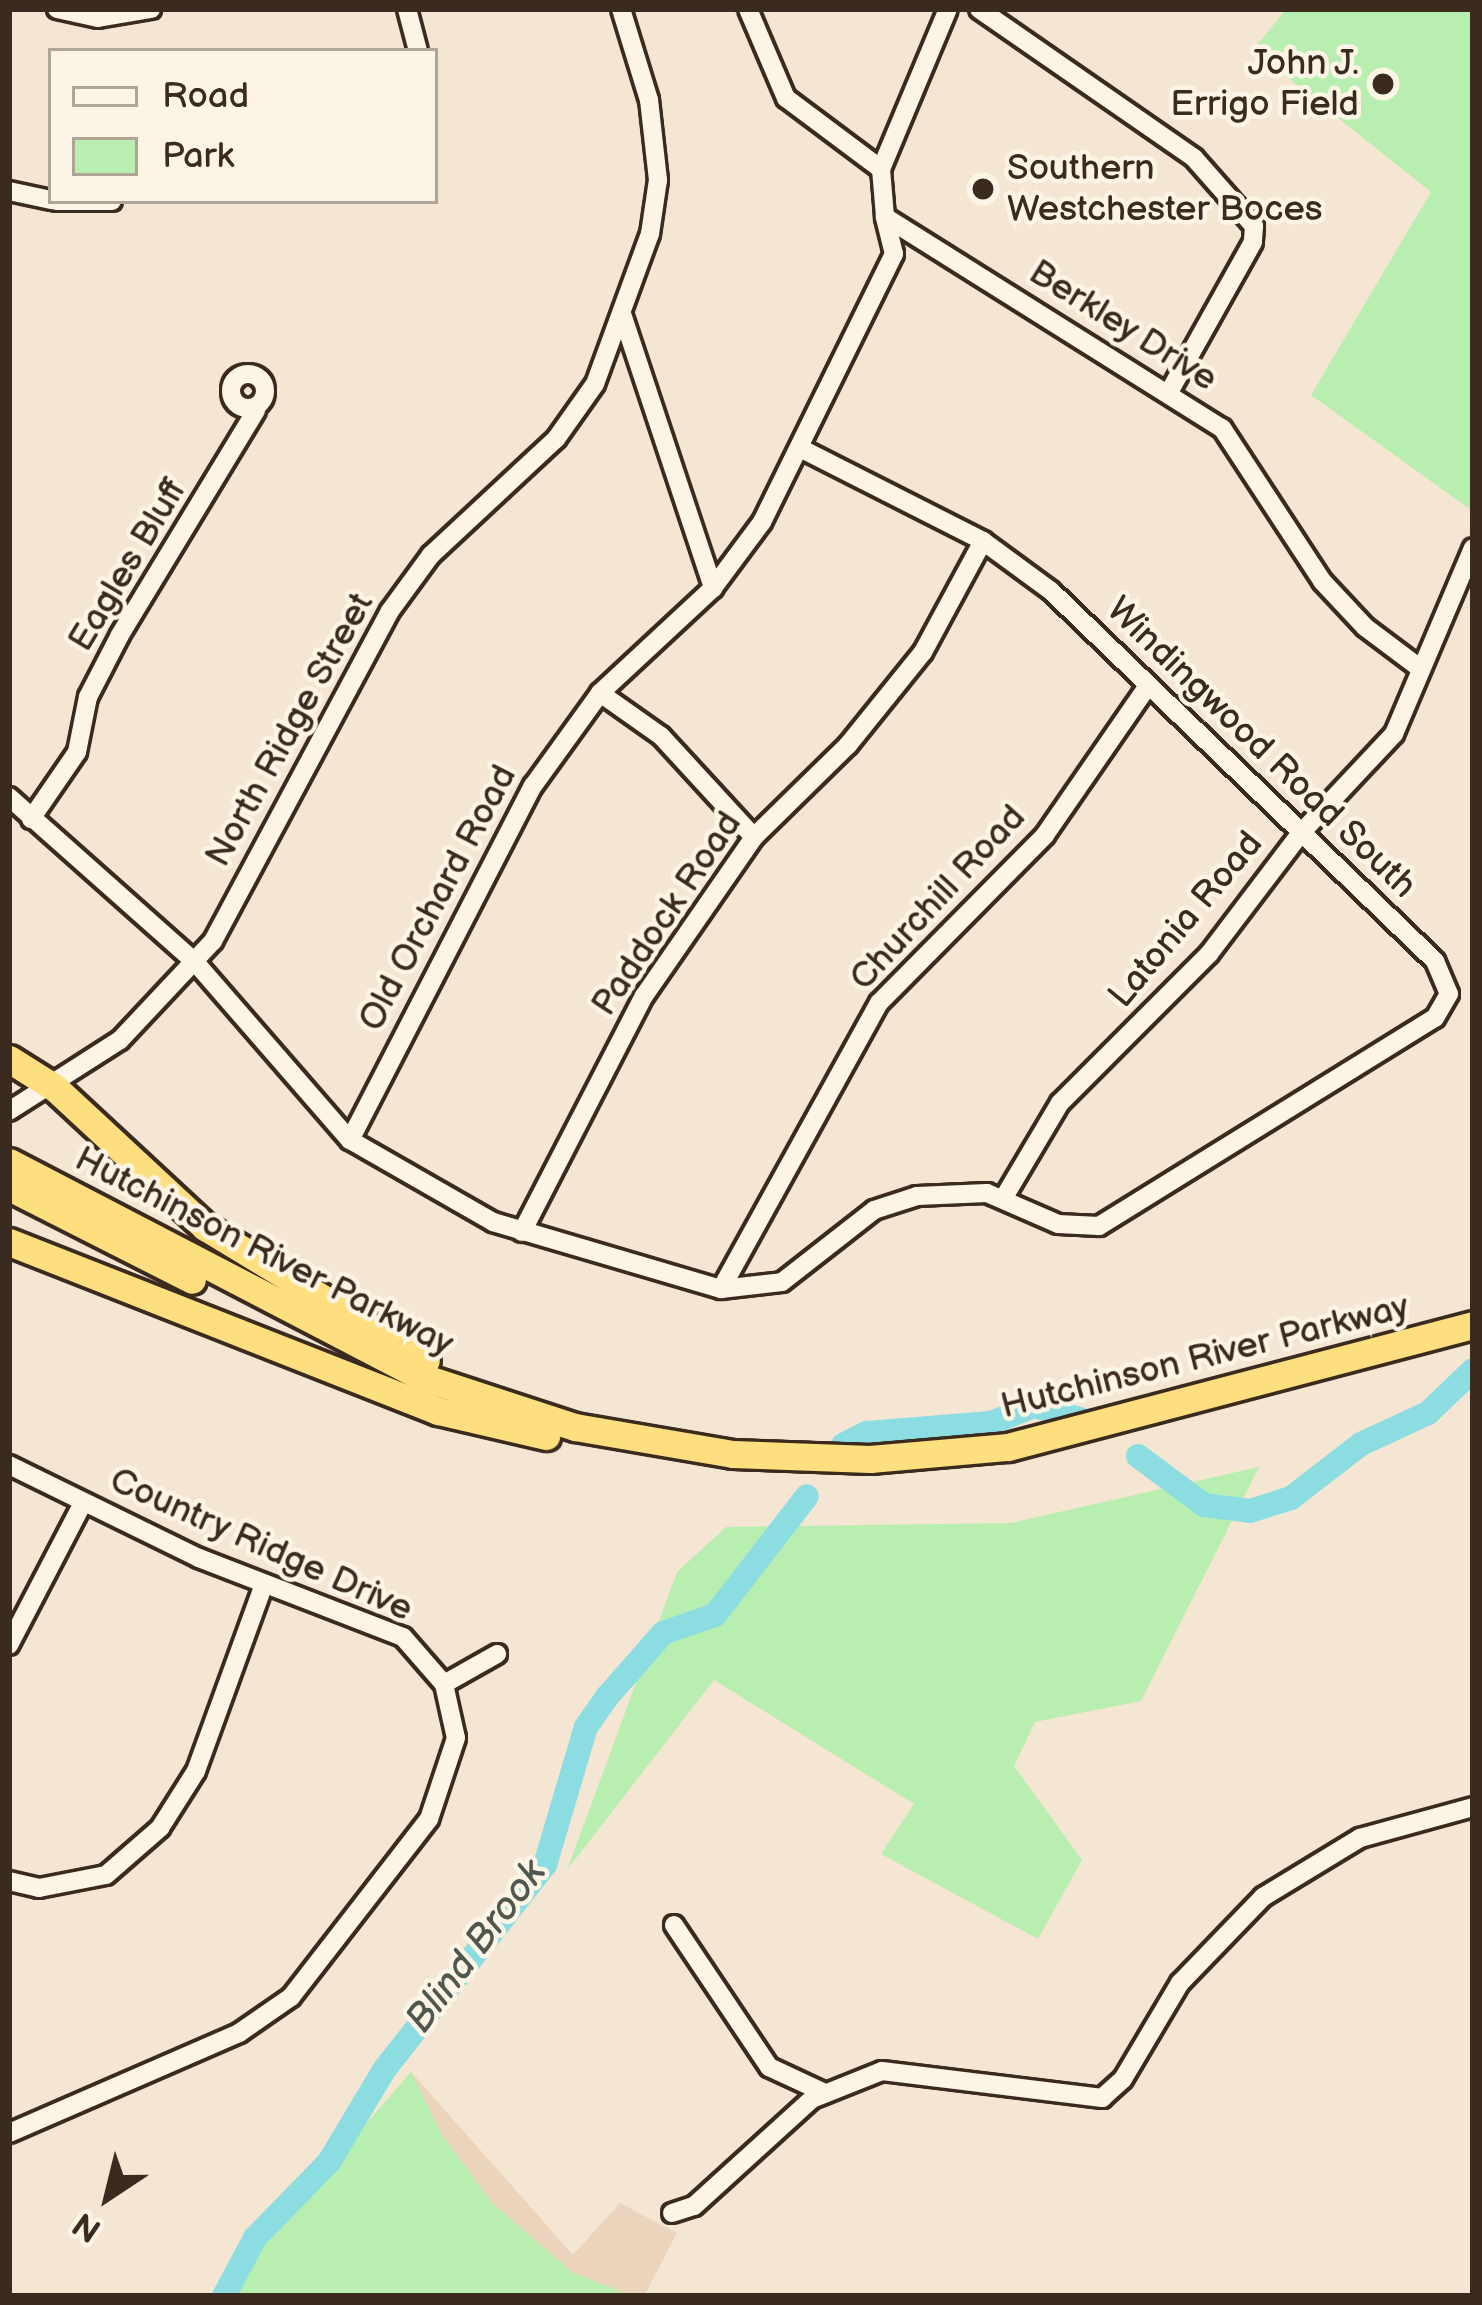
<!DOCTYPE html>
<html>
<head>
<meta charset="utf-8">
<style>
  body { margin:0 }
  #map { position:relative; width:1482px; height:2305px; overflow:hidden; background:#f4e6d2; font-family:"Balsamiq Sans",sans-serif }
  div>[style] { position:absolute }
  .built>* { inset:0; background:#ebd4bb }
  .green>* { inset:0; background:#b8eeb0 }
  .river>* { height:24px; margin:-12px; padding:0 12px; transform-origin:12px; border-radius:12px; background:#8bdde2 }
  .roads { filter:drop-shadow(3px 0 #3b2a1e) drop-shadow(-3px 0 #3b2a1e) drop-shadow(0 3px #3b2a1e) drop-shadow(0 -3px #3b2a1e) }
  .minor>* { height:18px; margin:-9px; padding:0 9px; transform-origin:9px; border-radius:9px; background:#fcf5e5 }
  .minor>.ring { margin:-9px; padding:0; box-sizing:content-box; background:none; border:18px solid #fcf5e5; border-radius:50% }
  .highway>* { height:27px; margin:-13.5px; padding:0 13.5px; transform-origin:13.5px; border-radius:13.5px; background:#fedf80 }
  .dots>* { width:33px; height:33px; translate:-50% -50%; box-sizing:border-box; border:6px solid #fcf5e5; border-radius:50% }
  span { translate:-50% -50%; white-space:nowrap; text-align:center; line-height:1.15; -webkit-text-stroke:9px #fcf5e5; paint-order:stroke }
  .poi-label { font-size:36px; color:#3b2a1e }
  .right { translate:-100% -50%; text-align:right }
  .left { translate:0 -50%; text-align:left }
  .street-label { font-size:36px; color:#3b2a1e }
  .water-label { font-size:39px; color:#4f574f; font-style:italic }
  .frame { position:absolute; inset:0; border:12px solid #3b2a1e; pointer-events:none }
  .legend { position:absolute; left:48px; top:48px; width:390px; height:156px; box-sizing:border-box; background:#fcf5e5; border:3px solid #afa495; margin:0; padding:15px 21px; list-style:none; font-size:36px; color:#3b2a1e }
  .legend li { display:flex; align-items:center; gap:24px; height:60px }
  .legend b { width:60px; border:3px solid #afa495 }
  .north { position:absolute; left:48px; top:2137px; width:120px; height:120px; -webkit-text-stroke:9px #fcf5e5; paint-order:stroke; rotate:215deg; font-size:33px; font-weight:700; line-height:48px; text-align:center; color:#3b2a1e }
  .north::after { content:''; display:block; margin:auto; width:42px; height:54px; background:#3b2a1e; clip-path:polygon(50% 0,100% 100%,50% 72%,0 100%) }
</style>
</head>
<body>
<div id="map">
  <div class="built">
    <div style="clip-path:polygon(411px 2072px,573px 2255px,620px 2203px,677px 2233px,644px 2296px,298px 2296px)"></div>
  </div>
  <div class="green">
    <div style="clip-path:polygon(1286px 9px,1473px 9px,1471px 510px,1311px 395px,1431px 192px,1253px 50px)"></div>
    <div style="clip-path:polygon(1259px 1467px,1141px 1701px,1035px 1722px,1014px 1766px,1082px 1860px,1038px 1939px,881px 1854px,914px 1804px,714px 1680px,567px 1870px,677px 1572px,726px 1527px,1011px 1523px)"></div>
    <div style="clip-path:polygon(411px 2072px,442px 2135px,492px 2203px,573px 2273px,633px 2296px,237px 2296px,265px 2240px)"></div>
  </div>
  <div class="river">
    <div style="left:843px;top:1445px;width:27px;rotate:-27deg"></div>
    <div style="left:867px;top:1433px;width:124px;rotate:-4.6deg"></div>
    <div style="left:991px;top:1423px;width:46px;rotate:-21.6deg"></div>
    <div style="left:1034px;top:1406px;width:48px;rotate:15.8deg"></div>
    <div style="left:1138px;top:1456px;width:82px;rotate:36.6deg"></div>
    <div style="left:1204px;top:1505px;width:46px;rotate:7.4deg"></div>
    <div style="left:1250px;top:1511px;width:43px;rotate:-17.6deg"></div>
    <div style="left:1291px;top:1498px;width:88px;rotate:-37.6deg"></div>
    <div style="left:1361px;top:1444px;width:74px;rotate:-24.8deg"></div>
    <div style="left:1428px;top:1413px;width:62px;rotate:-43.7deg"></div>
    <div style="left:224px;top:2296px;width:66px;rotate:-61.9deg"></div>
    <div style="left:255px;top:2238px;width:106px;rotate:-45.8deg"></div>
    <div style="left:329px;top:2162px;width:107px;rotate:-59.1deg"></div>
    <div style="left:384px;top:2070px;width:261px;rotate:-51.9deg"></div>
    <div style="left:545px;top:1865px;width:144px;rotate:-73.5deg"></div>
    <div style="left:586px;top:1727px;width:37px;rotate:-55deg"></div>
    <div style="left:607px;top:1697px;width:85px;rotate:-48.8deg"></div>
    <div style="left:663px;top:1633px;width:55px;rotate:-19.1deg"></div>
    <div style="left:715px;top:1615px;width:150px;rotate:-52.3deg"></div>
  </div>
  <div class="roads">
    <div class="minor">
      <div style="left:57px;top:9px;width:42px;rotate:12.4deg"></div>
      <div style="left:98px;top:18px;width:54px;rotate:-9.6deg"></div>
      <div style="left:407px;top:9px;width:43px;rotate:75.3deg"></div>
      <div style="left:748px;top:9px;width:97px;rotate:66.9deg"></div>
      <div style="left:786px;top:98px;width:119px;rotate:36.8deg"></div>
      <div style="left:881px;top:169px;width:48px;rotate:85.2deg"></div>
      <div style="left:885px;top:217px;width:398px;rotate:32.1deg"></div>
      <div style="left:1222px;top:428px;width:183px;rotate:56.8deg"></div>
      <div style="left:1322px;top:581px;width:63px;rotate:46.9deg"></div>
      <div style="left:1365px;top:627px;width:70px;rotate:36.9deg"></div>
      <div style="left:979px;top:9px;width:262px;rotate:34.7deg"></div>
      <div style="left:1194px;top:158px;width:91px;rotate:48.6deg"></div>
      <div style="left:1254px;top:226px;width:16px;rotate:94deg"></div>
      <div style="left:1253px;top:242px;width:172px;rotate:119.2deg"></div>
      <div style="left:881px;top:169px;width:173px;rotate:-67.3deg"></div>
      <div style="left:9px;top:191px;width:43px;rotate:12.1deg"></div>
      <div style="left:56px;top:201px;width:56px"></div>
      <div style="left:622px;top:314px;width:289px;rotate:71.6deg"></div>
      <div class="ring" style="left:231px;top:374px;width:16px;height:16px"></div>
      <div style="left:600px;top:693px;width:75px;rotate:35.2deg"></div>
      <div style="left:661px;top:736px;width:137px;rotate:47.4deg"></div>
      <div style="left:9px;top:797px;width:249px;rotate:41.6deg"></div>
      <div style="left:195px;top:962px;width:236px;rotate:49deg"></div>
      <div style="left:350px;top:1140px;width:165px;rotate:29.8deg"></div>
      <div style="left:493px;top:1222px;width:238px;rotate:16.4deg"></div>
      <div style="left:721px;top:1289px;width:61px;rotate:-6.5deg"></div>
      <div style="left:782px;top:1282px;width:117px;rotate:-38deg"></div>
      <div style="left:874px;top:1210px;width:45px;rotate:-18deg"></div>
      <div style="left:917px;top:1196px;width:70px;rotate:-2.5deg"></div>
      <div style="left:987px;top:1193px;width:77px;rotate:23.6deg"></div>
      <div style="left:1058px;top:1224px;width:41px;rotate:2.8deg"></div>
      <div style="left:1099px;top:1226px;width:395px;rotate:-31.8deg"></div>
      <div style="left:1435px;top:1018px;width:28px;rotate:-60deg"></div>
      <div style="left:1449px;top:994px;width:36px;rotate:-113deg"></div>
      <div style="left:1435px;top:961px;width:533px;rotate:-136.06deg"></div>
      <div style="left:1051px;top:591px;width:84px;rotate:-143.7deg"></div>
      <div style="left:983px;top:541px;width:203px;rotate:-153.1deg"></div>
      <div style="left:31px;top:819px;width:81px;rotate:-55.5deg"></div>
      <div style="left:77px;top:752px;width:56px;rotate:-78.7deg"></div>
      <div style="left:88px;top:697px;width:70px;rotate:-62.7deg"></div>
      <div style="left:120px;top:635px;width:263px;rotate:-58.8deg"></div>
      <div style="left:9px;top:1111px;width:132px;rotate:-32.6deg"></div>
      <div style="left:120px;top:1040px;width:136px;rotate:-46.8deg"></div>
      <div style="left:213px;top:941px;width:374px;rotate:-61.8deg"></div>
      <div style="left:390px;top:611px;width:69px;rotate:-53.8deg"></div>
      <div style="left:431px;top:555px;width:171px;rotate:-42.9deg"></div>
      <div style="left:556px;top:439px;width:67px;rotate:-54.7deg"></div>
      <div style="left:595px;top:384px;width:160px;rotate:-69.9deg"></div>
      <div style="left:650px;top:234px;width:55px;rotate:-81.6deg"></div>
      <div style="left:658px;top:180px;width:81px;rotate:-96.4deg"></div>
      <div style="left:649px;top:100px;width:95px;rotate:-107.1deg"></div>
      <div style="left:350px;top:1140px;width:399px;rotate:-62.7deg"></div>
      <div style="left:533px;top:786px;width:115px;rotate:-54.2deg"></div>
      <div style="left:600px;top:693px;width:154px;rotate:-42.9deg"></div>
      <div style="left:713px;top:588px;width:82px;rotate:-53.4deg"></div>
      <div style="left:762px;top:522px;width:299px;rotate:-63.8deg"></div>
      <div style="left:894px;top:254px;width:38px;rotate:-104deg"></div>
      <div style="left:1003px;top:1199px;width:112px;rotate:-59.3deg"></div>
      <div style="left:1060px;top:1103px;width:211px;rotate:-45deg"></div>
      <div style="left:1209px;top:954px;width:151px;rotate:-52.8deg"></div>
      <div style="left:1300px;top:834px;width:137px;rotate:-46.8deg"></div>
      <div style="left:1394px;top:734px;width:202px;rotate:-67deg"></div>
      <div style="left:522px;top:1232px;width:266px;rotate:-62.7deg"></div>
      <div style="left:644px;top:996px;width:193px;rotate:-55.3deg"></div>
      <div style="left:754px;top:837px;width:132px;rotate:-44.4deg"></div>
      <div style="left:848px;top:745px;width:119px;rotate:-51.1deg"></div>
      <div style="left:923px;top:652px;width:126px;rotate:-61.6deg"></div>
      <div style="left:721px;top:1289px;width:327px;rotate:-61.1deg"></div>
      <div style="left:879px;top:1003px;width:236px;rotate:-45.3deg"></div>
      <div style="left:1045px;top:835px;width:180px;rotate:-55.4deg"></div>
      <div style="left:9px;top:1465px;width:212px;rotate:26.1deg"></div>
      <div style="left:199px;top:1558px;width:219px;rotate:21.2deg"></div>
      <div style="left:403px;top:1637px;width:62px;rotate:48.9deg"></div>
      <div style="left:444px;top:1684px;width:55px;rotate:77.5deg"></div>
      <div style="left:456px;top:1738px;width:85px;rotate:108.4deg"></div>
      <div style="left:429px;top:1819px;width:225px;rotate:127.8deg"></div>
      <div style="left:291px;top:1997px;width:63px;rotate:145.3deg"></div>
      <div style="left:239px;top:2033px;width:251px;rotate:156.5deg"></div>
      <div style="left:9px;top:1645px;width:160px;rotate:-62.5deg"></div>
      <div style="left:444px;top:1684px;width:61px;rotate:-29.5deg"></div>
      <div style="left:9px;top:1881px;width:31px;rotate:13deg"></div>
      <div style="left:39px;top:1888px;width:68px;rotate:-11deg"></div>
      <div style="left:106px;top:1875px;width:72px;rotate:-41deg"></div>
      <div style="left:160px;top:1828px;width:67px;rotate:-57.7deg"></div>
      <div style="left:196px;top:1771px;width:199px;rotate:-70deg"></div>
      <div style="left:674px;top:1925px;width:171px;rotate:56.2deg"></div>
      <div style="left:769px;top:2067px;width:62px;rotate:24.9deg"></div>
      <div style="left:672px;top:2213px;width:23px;rotate:-18deg"></div>
      <div style="left:694px;top:2206px;width:159px;rotate:-42.2deg"></div>
      <div style="left:812px;top:2099px;width:75px;rotate:-21.8deg"></div>
      <div style="left:882px;top:2071px;width:222px;rotate:7deg"></div>
      <div style="left:1102px;top:2098px;width:28px;rotate:-42deg"></div>
      <div style="left:1123px;top:2079px;width:112px;rotate:-59.3deg"></div>
      <div style="left:1180px;top:1983px;width:120px;rotate:-46deg"></div>
      <div style="left:1263px;top:1897px;width:114px;rotate:-31.3deg"></div>
      <div style="left:1360px;top:1838px;width:117px;rotate:-15.3deg"></div>
    </div>
    <div class="highway">
      <div style="left:9px;top:1059px;width:54px;rotate:32.2deg"></div>
      <div style="left:55px;top:1088px;width:205px;rotate:42.8deg"></div>
      <div style="left:205px;top:1227px;width:258px;rotate:31.2deg"></div>
      <div style="left:9px;top:1162px;width:466px;rotate:27.5deg"></div>
      <div style="left:422px;top:1377px;width:161px;rotate:18.1deg"></div>
      <div style="left:575px;top:1427px;width:160px;rotate:9.7deg"></div>
      <div style="left:733px;top:1454px;width:137px;rotate:2.1deg"></div>
      <div style="left:870px;top:1459px;width:139px;rotate:-5deg"></div>
      <div style="left:1008px;top:1447px;width:481px;rotate:-14.7deg"></div>
      <div style="left:9px;top:1187px;width:205px;rotate:26.9deg"></div>
      <div style="left:9px;top:1242px;width:461px;rotate:21.5deg"></div>
      <div style="left:438px;top:1411px;width:111px;rotate:13deg"></div>
    </div>
  </div>
  <div class="dots">
    <div style="left:1383px;top:84px;background:#3b2a1e"></div>
    <div style="left:983px;top:189px;background:#3b2a1e"></div>
  </div>
  <div class="poi-label">
    <span class="right" style="left:1359px;top:84px">John J.<br>Errigo Field</span>
    <span class="left" style="left:1007px;top:189px">Southern<br>Westchester Boces</span>
  </div>
  <div class="street-label">
    <span style="left:1123px;top:326px;rotate:32deg">Berkley Drive</span>
    <span style="left:128px;top:565px;rotate:-59deg">Eagles Bluff</span>
    <span style="left:290px;top:730px;rotate:-61deg">North Ridge Street</span>
    <span style="left:1261px;top:748px;rotate:44deg">Windingwood Road South</span>
    <span style="left:438px;top:898px;rotate:-62deg">Old Orchard Road</span>
    <span style="left:938px;top:898px;rotate:-47deg">Churchill Road</span>
    <span style="left:667px;top:914px;rotate:-56deg">Paddock Road</span>
    <span style="left:1186px;top:920px;rotate:-50deg">Latonia Road</span>
    <span style="left:264px;top:1252px;rotate:27deg">Hutchinson River Parkway</span>
    <span style="left:1205px;top:1357px;rotate:-14deg">Hutchinson River Parkway</span>
    <span style="left:261px;top:1545px;rotate:24deg">Country Ridge Drive</span>
  </div>
  <div class="water-label">
    <span style="left:477px;top:1947px;rotate:-53deg">Blind Brook</span>
  </div>
  <div class="frame"></div>
  <ul class="legend">
  <li><b style="height:15px;background:#fcf5e5"></b>Road</li>
  <li><b style="height:33px;background:#b8eeb0"></b>Park</li>
  </ul>
  <div class="north">N</div>
</div>
</body>
</html>
